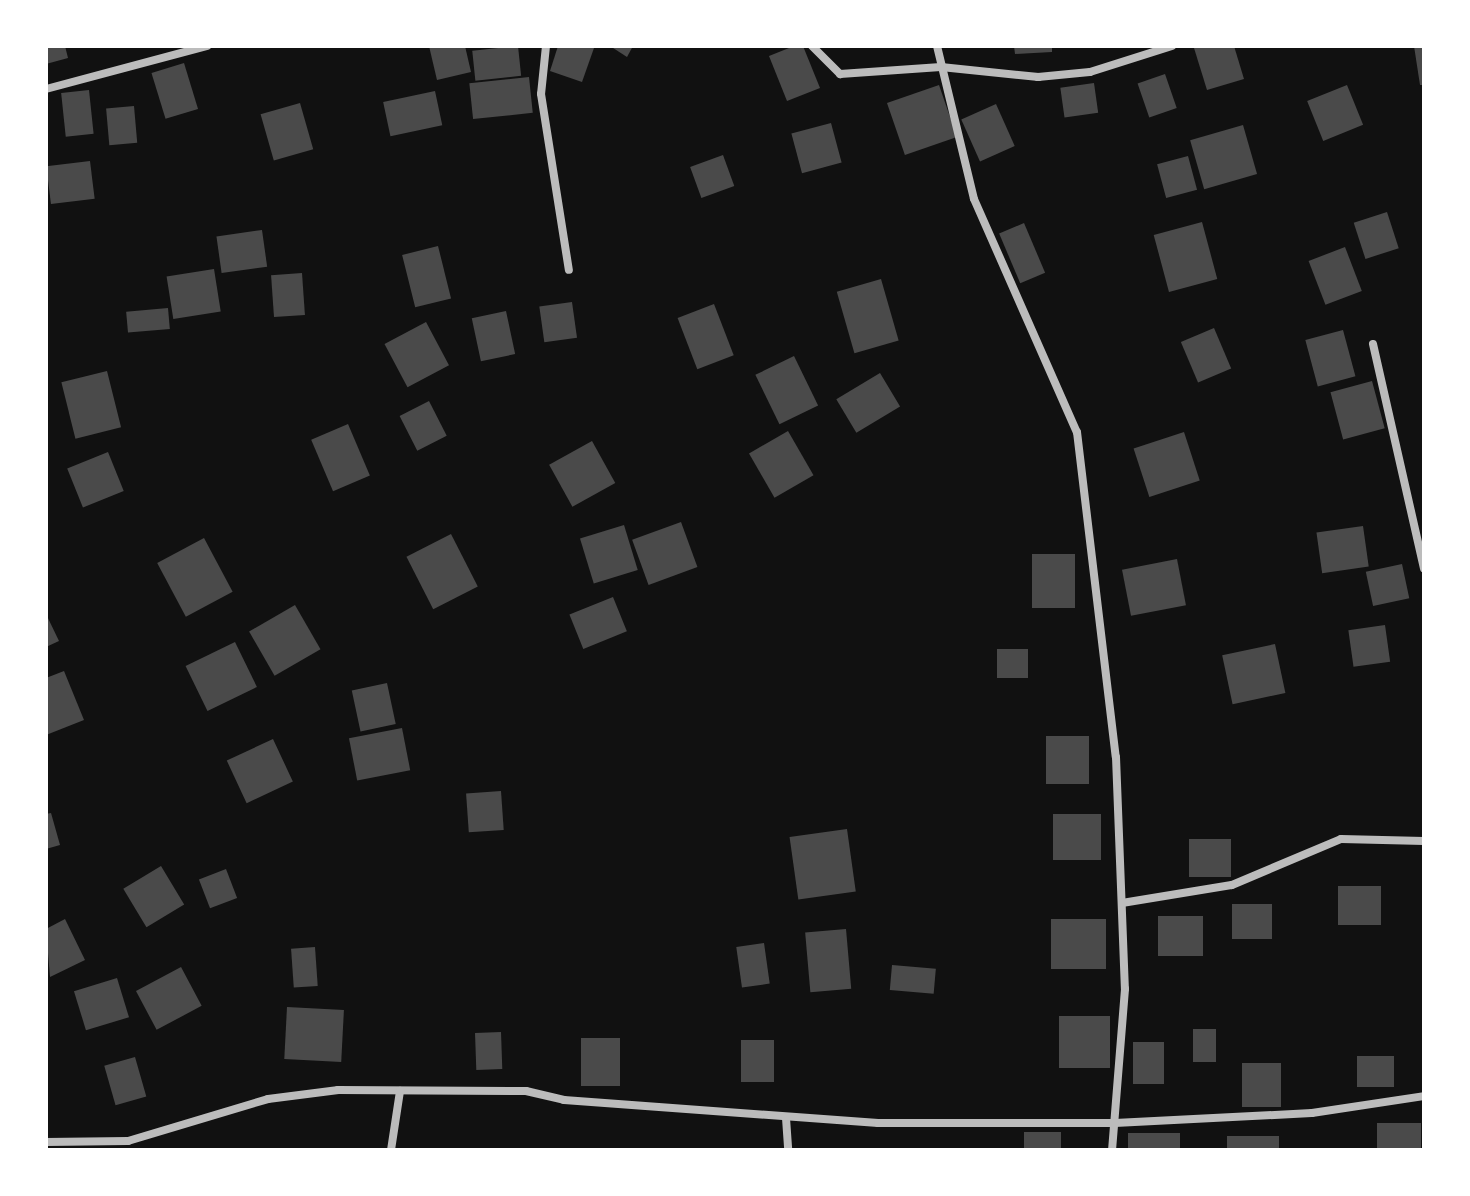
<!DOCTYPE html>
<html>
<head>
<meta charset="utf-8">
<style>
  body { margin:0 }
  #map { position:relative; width:1470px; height:1196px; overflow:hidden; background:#111; font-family:Figtree,sans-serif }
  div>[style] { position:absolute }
  .building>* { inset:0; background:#4a4a4a; transform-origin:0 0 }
  .minor>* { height:8px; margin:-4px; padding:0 4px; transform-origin:4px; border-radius:4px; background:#bcbcbc }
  span { translate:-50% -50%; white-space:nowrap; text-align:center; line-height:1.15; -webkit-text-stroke:6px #fff; paint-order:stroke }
  .frame { position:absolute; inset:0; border:48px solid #fff; pointer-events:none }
</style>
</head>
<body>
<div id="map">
  <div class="building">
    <div style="clip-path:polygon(46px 46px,65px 46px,68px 58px,46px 64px)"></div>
    <div style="clip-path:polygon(429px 46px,465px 46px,471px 72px,437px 80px)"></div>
    <div style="left:518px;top:46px;width:30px;height:46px;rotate:84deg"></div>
    <div style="clip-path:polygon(558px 46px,594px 48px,582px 82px,550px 71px)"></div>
    <div style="clip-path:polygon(610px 46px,633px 46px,627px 57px)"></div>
    <div style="clip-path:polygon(794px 46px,803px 46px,820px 88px,787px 101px,769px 56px)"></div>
    <div style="clip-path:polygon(1014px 46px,1052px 46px,1052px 52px,1015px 54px)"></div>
    <div style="clip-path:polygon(1234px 46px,1244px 79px,1207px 90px,1194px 48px)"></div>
    <div style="clip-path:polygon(1414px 46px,1424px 46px,1424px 85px,1420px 85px)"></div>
    <div style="left:184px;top:63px;width:48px;height:34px;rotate:73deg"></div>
    <div style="left:1165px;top:74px;width:36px;height:29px;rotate:71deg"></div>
    <div style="left:529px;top:77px;width:36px;height:60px;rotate:84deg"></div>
    <div style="left:1094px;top:83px;width:30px;height:34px;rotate:82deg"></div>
    <div style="left:939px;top:85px;width:55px;height:55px;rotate:71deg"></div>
    <div style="left:1347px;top:85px;width:43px;height:43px;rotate:68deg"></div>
    <div style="left:89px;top:90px;width:44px;height:28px;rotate:84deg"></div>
    <div style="left:435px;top:91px;width:35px;height:53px;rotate:78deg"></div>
    <div style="left:300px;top:103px;width:48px;height:41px;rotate:74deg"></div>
    <div style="left:996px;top:104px;width:46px;height:38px;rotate:66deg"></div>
    <div style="left:134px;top:106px;width:37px;height:28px;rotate:85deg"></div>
    <div style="left:831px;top:123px;width:41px;height:41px;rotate:75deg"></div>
    <div style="left:1243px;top:125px;width:51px;height:55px;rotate:74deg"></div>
    <div style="left:723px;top:155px;width:33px;height:35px;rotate:70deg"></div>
    <div style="left:1188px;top:156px;width:35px;height:32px;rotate:75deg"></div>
    <div style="left:90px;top:161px;width:38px;height:44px;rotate:83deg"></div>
    <div style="left:1387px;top:212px;width:38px;height:35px;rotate:72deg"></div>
    <div style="left:1202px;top:222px;width:59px;height:50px;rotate:75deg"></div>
    <div style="left:1024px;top:223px;width:54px;height:27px;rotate:67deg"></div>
    <div style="left:262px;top:230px;width:37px;height:46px;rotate:82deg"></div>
    <div style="left:438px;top:246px;width:54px;height:37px;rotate:76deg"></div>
    <div style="left:1345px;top:247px;width:47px;height:39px;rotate:69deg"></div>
    <div style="left:214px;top:269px;width:43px;height:48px;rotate:81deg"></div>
    <div style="left:302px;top:273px;width:42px;height:31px;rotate:86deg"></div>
    <div style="left:881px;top:279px;width:64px;height:46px;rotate:74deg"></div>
    <div style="left:572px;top:302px;width:36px;height:33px;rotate:82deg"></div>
    <div style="left:714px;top:304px;width:55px;height:39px;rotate:69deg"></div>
    <div style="left:168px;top:308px;width:21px;height:42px;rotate:85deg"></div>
    <div style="left:506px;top:311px;width:44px;height:35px;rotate:78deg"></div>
    <div style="left:426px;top:322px;width:49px;height:47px;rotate:62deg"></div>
    <div style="left:1214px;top:328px;width:44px;height:36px;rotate:67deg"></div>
    <div style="left:1343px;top:330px;width:48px;height:39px;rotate:75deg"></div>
    <div style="left:794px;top:356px;width:55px;height:43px;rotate:64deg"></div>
    <div style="left:107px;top:371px;width:58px;height:47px;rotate:76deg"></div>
    <div style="left:880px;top:373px;width:39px;height:51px;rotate:59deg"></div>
    <div style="left:1372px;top:381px;width:49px;height:43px;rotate:75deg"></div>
    <div style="left:429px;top:401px;width:39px;height:33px;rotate:63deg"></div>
    <div style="left:348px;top:424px;width:56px;height:40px;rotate:67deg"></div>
    <div style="left:788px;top:431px;width:51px;height:45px;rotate:60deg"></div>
    <div style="left:1184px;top:432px;width:51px;height:53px;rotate:72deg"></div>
    <div style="left:592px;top:441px;width:48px;height:49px;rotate:61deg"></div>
    <div style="left:108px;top:452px;width:42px;height:44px;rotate:68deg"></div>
    <div style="left:681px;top:522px;width:48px;height:52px;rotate:70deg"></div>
    <div style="left:624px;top:525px;width:47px;height:46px;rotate:73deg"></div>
    <div style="left:1363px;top:526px;width:41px;height:47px;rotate:82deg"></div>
    <div style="left:451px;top:534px;width:59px;height:50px;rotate:63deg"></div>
    <div style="left:204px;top:538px;width:61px;height:53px;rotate:62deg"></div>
    <div style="left:1075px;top:554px;width:54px;height:43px;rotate:90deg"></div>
    <div style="left:1177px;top:559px;width:47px;height:56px;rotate:79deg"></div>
    <div style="left:1402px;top:564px;width:35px;height:37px;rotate:78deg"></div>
    <div style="left:613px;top:597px;width:37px;height:47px;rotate:68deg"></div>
    <div style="left:295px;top:605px;width:51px;height:53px;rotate:60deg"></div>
    <div style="clip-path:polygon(46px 614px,59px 641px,46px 647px)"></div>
    <div style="left:1385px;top:625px;width:37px;height:37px;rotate:82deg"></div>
    <div style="left:235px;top:642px;width:50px;height:55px;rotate:64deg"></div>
    <div style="left:1275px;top:644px;width:50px;height:54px;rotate:78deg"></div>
    <div style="left:997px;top:649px;width:31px;height:29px"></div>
    <div style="clip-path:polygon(64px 671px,84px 720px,46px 735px,46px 678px)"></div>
    <div style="left:387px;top:683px;width:42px;height:36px;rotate:78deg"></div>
    <div style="left:402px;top:728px;width:43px;height:54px;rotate:79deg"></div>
    <div style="left:1046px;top:736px;width:43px;height:48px"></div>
    <div style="left:273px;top:739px;width:47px;height:51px;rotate:65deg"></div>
    <div style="left:501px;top:791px;width:39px;height:35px;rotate:86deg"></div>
    <div style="clip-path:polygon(51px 813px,60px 845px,46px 849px,46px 814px)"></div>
    <div style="left:1101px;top:814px;width:46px;height:48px;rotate:90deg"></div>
    <div style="left:847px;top:829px;width:63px;height:58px;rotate:82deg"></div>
    <div style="left:1189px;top:839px;width:42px;height:38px"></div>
    <div style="left:161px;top:866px;width:45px;height:44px;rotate:59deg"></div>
    <div style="left:226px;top:869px;width:31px;height:29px;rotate:69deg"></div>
    <div style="left:1381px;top:886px;width:39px;height:43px;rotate:90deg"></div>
    <div style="left:1232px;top:904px;width:40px;height:35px"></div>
    <div style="left:1158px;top:916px;width:45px;height:40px"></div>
    <div style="clip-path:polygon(65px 919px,85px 960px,50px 977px,46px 929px)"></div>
    <div style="left:1051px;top:919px;width:55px;height:50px"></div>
    <div style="left:846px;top:929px;width:60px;height:41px;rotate:85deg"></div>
    <div style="left:764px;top:943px;width:41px;height:28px;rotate:82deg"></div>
    <div style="left:315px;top:947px;width:39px;height:24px;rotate:86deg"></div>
    <div style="left:892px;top:965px;width:44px;height:25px;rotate:5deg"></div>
    <div style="left:181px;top:967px;width:44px;height:51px;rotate:62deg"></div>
    <div style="left:117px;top:978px;width:41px;height:45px;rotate:73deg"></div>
    <div style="left:287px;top:1007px;width:57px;height:52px;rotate:3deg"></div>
    <div style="left:1110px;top:1016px;width:52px;height:51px;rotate:90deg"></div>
    <div style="left:1193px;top:1029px;width:23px;height:33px"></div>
    <div style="left:501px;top:1032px;width:37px;height:26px;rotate:88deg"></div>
    <div style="left:581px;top:1038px;width:39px;height:48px"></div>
    <div style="left:741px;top:1040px;width:33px;height:42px"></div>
    <div style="left:1133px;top:1042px;width:31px;height:42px"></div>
    <div style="left:1394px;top:1056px;width:31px;height:37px;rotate:90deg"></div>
    <div style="left:135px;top:1057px;width:41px;height:32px;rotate:74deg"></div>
    <div style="left:1242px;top:1063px;width:39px;height:44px"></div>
    <div style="left:1377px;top:1123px;width:44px;height:27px"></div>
    <div style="left:1024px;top:1132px;width:37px;height:18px"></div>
    <div style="left:1180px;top:1133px;width:17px;height:52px;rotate:90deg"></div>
    <div style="left:1227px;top:1136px;width:52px;height:14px"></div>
  </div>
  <div class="minor">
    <div style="left:546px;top:46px;width:48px;rotate:95.9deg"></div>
    <div style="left:541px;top:94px;width:178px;rotate:81deg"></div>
    <div style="left:812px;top:46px;width:40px;rotate:45deg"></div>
    <div style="left:840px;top:74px;width:101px;rotate:-4deg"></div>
    <div style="left:941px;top:67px;width:98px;rotate:5.9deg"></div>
    <div style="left:1038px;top:77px;width:52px;rotate:-5.5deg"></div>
    <div style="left:1090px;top:72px;width:86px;rotate:-17.6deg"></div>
    <div style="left:937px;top:46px;width:157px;rotate:76.4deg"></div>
    <div style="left:974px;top:199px;width:255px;rotate:66.2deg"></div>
    <div style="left:1077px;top:432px;width:327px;rotate:83.2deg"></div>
    <div style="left:1116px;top:757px;width:232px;rotate:87.8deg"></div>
    <div style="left:1125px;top:989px;width:162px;rotate:94.6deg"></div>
    <div style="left:46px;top:89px;width:167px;rotate:-15deg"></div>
    <div style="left:1373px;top:344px;width:230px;rotate:77.2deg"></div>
    <div style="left:1122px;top:903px;width:111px;rotate:-9.3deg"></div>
    <div style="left:1232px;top:885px;width:118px;rotate:-22.9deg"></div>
    <div style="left:1341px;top:839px;width:83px;rotate:1.4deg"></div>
    <div style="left:786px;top:1118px;width:32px;rotate:86deg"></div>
    <div style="left:46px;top:1142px;width:82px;rotate:-0.7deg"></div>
    <div style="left:128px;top:1141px;width:146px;rotate:-16.7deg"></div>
    <div style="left:268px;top:1099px;width:71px;rotate:-7.3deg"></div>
    <div style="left:338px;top:1090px;width:188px;rotate:0.3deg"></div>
    <div style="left:526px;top:1091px;width:39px;rotate:13deg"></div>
    <div style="left:564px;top:1100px;width:315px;rotate:4.2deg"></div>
    <div style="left:878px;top:1123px;width:237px"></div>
    <div style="left:1115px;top:1123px;width:197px;rotate:-2.9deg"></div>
    <div style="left:1312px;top:1113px;width:113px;rotate:-8.6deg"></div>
    <div style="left:391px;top:1150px;width:60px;rotate:-81.3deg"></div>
  </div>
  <div class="frame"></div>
</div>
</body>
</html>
